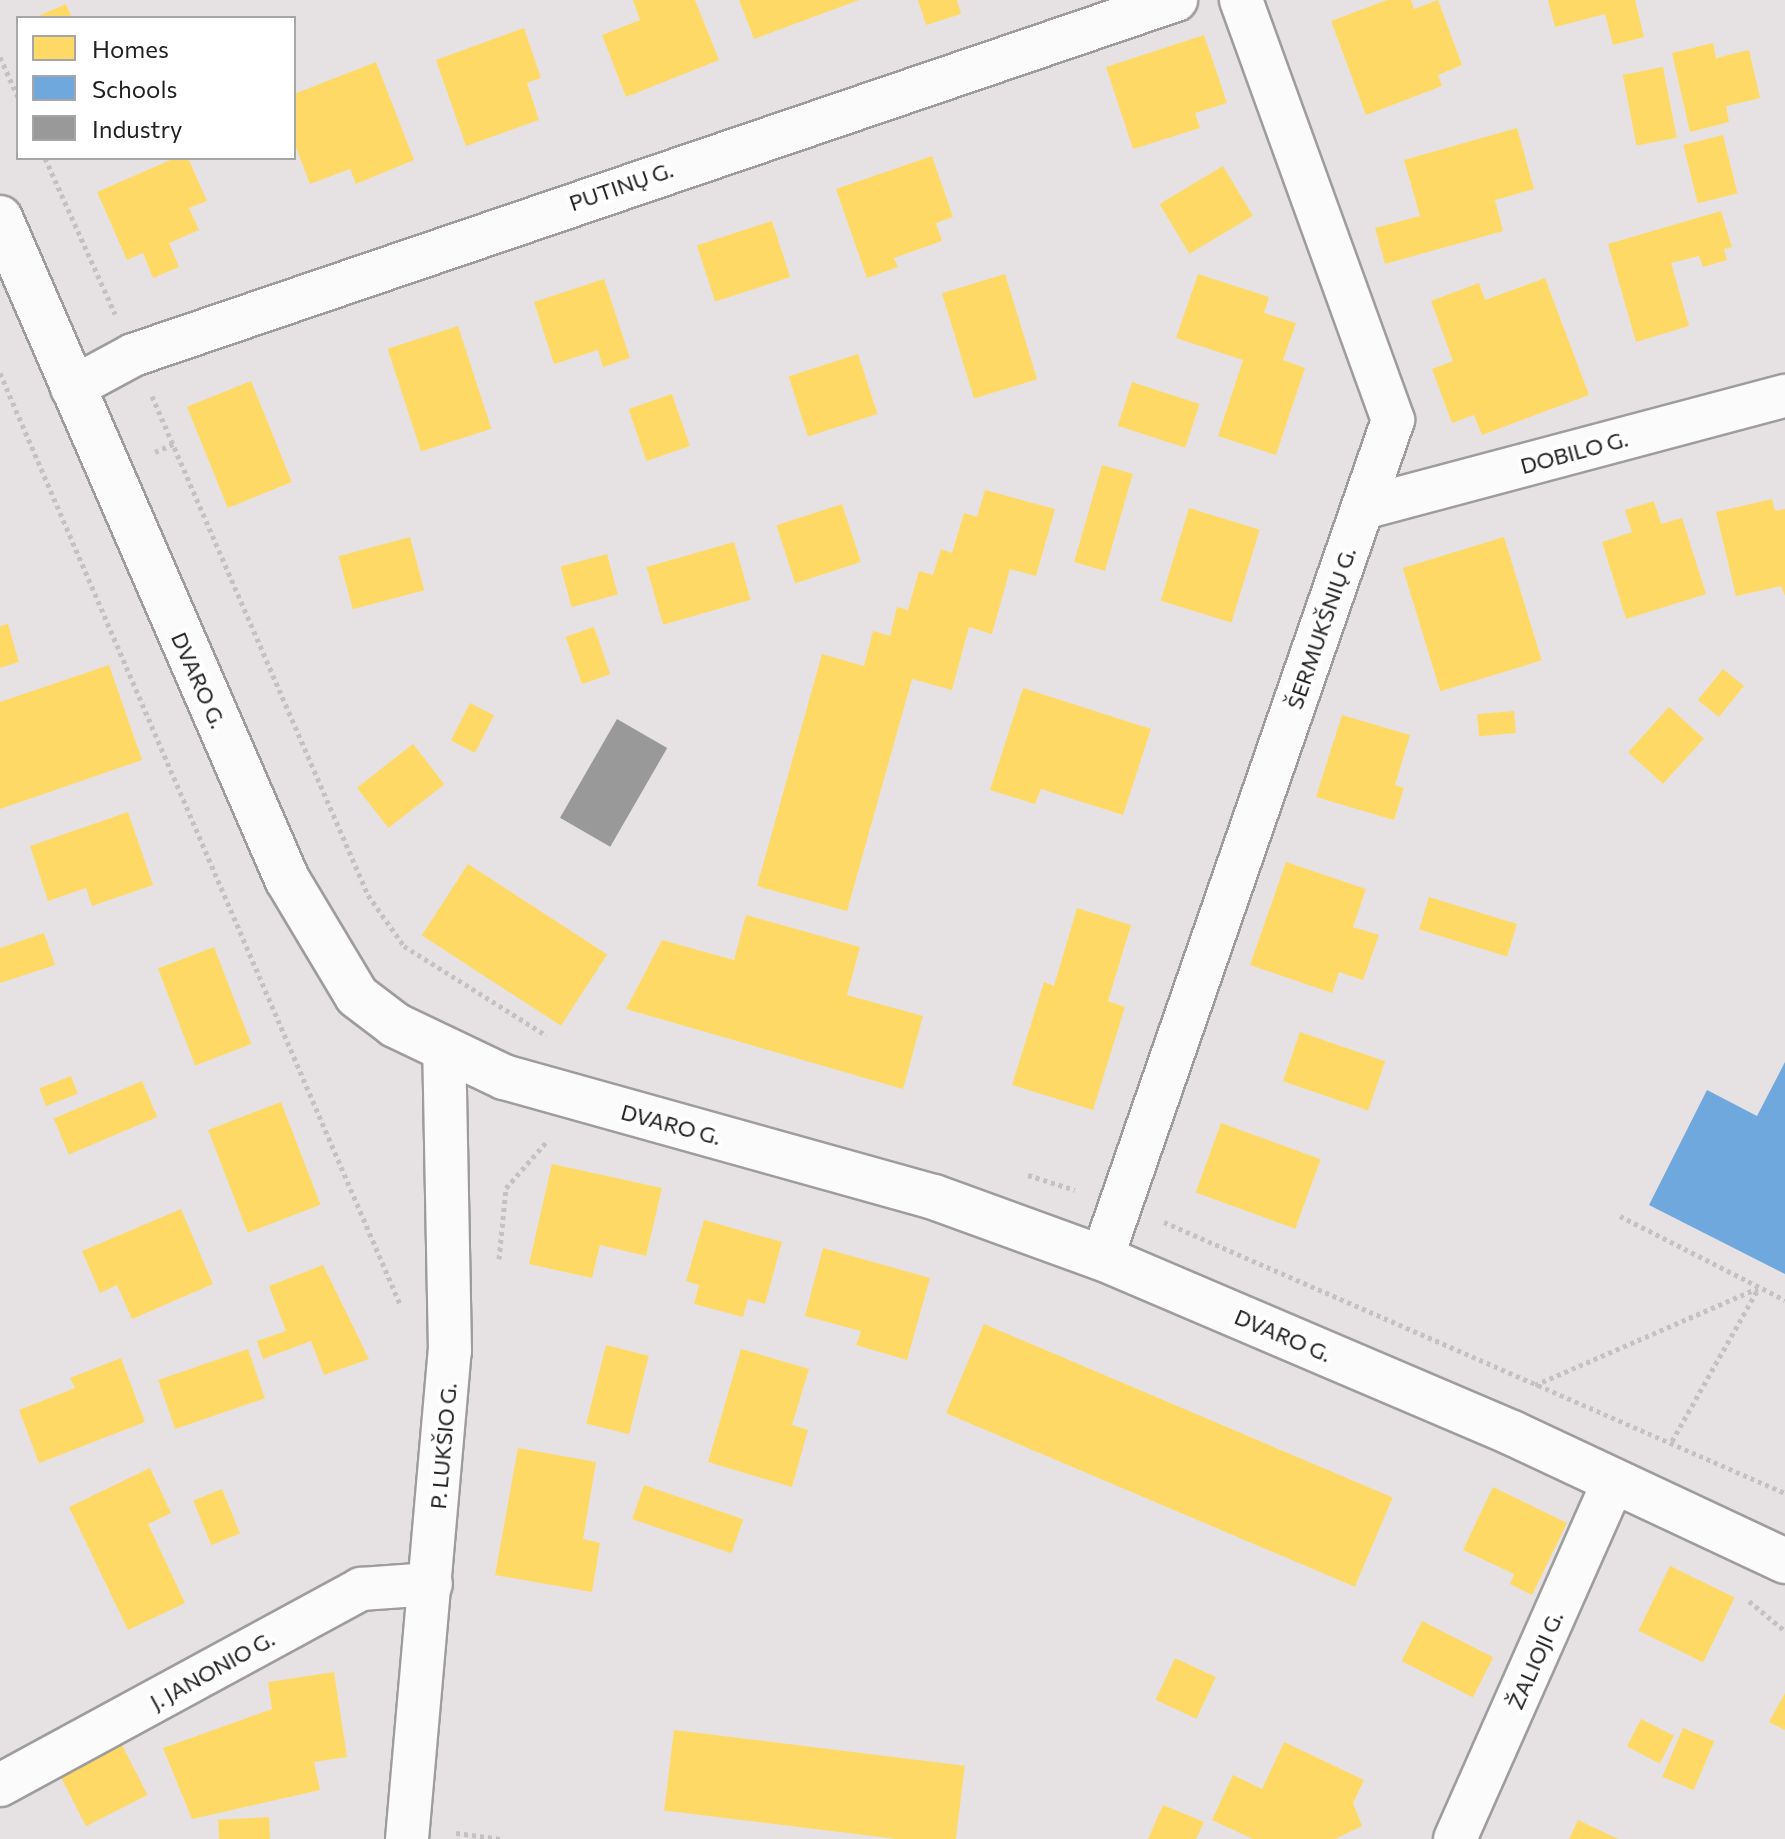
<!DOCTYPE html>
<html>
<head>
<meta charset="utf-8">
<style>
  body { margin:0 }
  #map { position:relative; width:1785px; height:1839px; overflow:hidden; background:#e6e2e3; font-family:Commissioner,sans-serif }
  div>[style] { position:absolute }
  .homes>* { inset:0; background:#ffd966; transform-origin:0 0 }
  .schools>* { inset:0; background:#6fa8dc }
  .industry>* { inset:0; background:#999; transform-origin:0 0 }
  .path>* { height:5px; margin-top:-2.5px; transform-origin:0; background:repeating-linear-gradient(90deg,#c3c1c1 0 4px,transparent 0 8px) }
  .roads { filter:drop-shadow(2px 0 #9e9c9d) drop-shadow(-2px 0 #9e9c9d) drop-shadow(0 2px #9e9c9d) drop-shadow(0 -2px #9e9c9d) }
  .minor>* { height:42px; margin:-21px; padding:0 21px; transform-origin:21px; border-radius:21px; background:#fbfbfb }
  .secondary>* { height:44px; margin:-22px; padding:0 22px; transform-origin:22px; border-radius:22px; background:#fbfbfb }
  span { translate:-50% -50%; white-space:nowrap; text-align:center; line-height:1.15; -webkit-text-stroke:8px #fff; paint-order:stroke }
  .street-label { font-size:22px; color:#222021 }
  .legend { position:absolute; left:16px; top:16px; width:280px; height:144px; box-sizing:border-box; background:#fff; border:2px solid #a7a6a6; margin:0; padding:10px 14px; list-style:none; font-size:24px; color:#222021 }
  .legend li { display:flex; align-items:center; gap:16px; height:40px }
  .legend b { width:40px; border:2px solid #a7a6a6 }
</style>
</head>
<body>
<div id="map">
  <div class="homes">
    <div style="clip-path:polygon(633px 0,695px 0,719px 60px,626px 97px,602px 35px,640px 20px)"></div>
    <div style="clip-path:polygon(739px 0,859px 0,754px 39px)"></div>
    <div style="clip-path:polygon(918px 0,957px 0,961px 14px,926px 25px)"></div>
    <div style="clip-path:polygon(1387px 0,1411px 0,1414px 9px,1438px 0,1462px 65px,1438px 75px,1442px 86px,1366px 115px,1331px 21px)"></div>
    <div style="clip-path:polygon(1548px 0,1635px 0,1644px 37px,1613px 45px,1605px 14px,1555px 27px)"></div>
    <div style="clip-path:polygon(66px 4px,72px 18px,34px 18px)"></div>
    <div style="clip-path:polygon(524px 28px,541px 78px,527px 83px,539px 120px,466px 146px,436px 60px)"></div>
    <div style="clip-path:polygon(1204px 35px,1227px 103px,1195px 113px,1200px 128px,1133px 149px,1106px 67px)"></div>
    <div style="clip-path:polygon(1713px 43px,1716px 58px,1749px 50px,1760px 98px,1726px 106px,1729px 122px,1690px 132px,1672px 53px)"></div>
    <div style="clip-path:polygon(376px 62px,414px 160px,356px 184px,350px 169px,310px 184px,294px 142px,294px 94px)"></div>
    <div style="left:1663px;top:67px;width:72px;height:41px;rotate:79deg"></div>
    <div style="clip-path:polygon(1517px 128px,1534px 189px,1495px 200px,1503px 231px,1385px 264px,1375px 228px,1420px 216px,1404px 160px)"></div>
    <div style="left:1723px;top:135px;width:60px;height:41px;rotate:76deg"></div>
    <div style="clip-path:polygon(932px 156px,953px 217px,936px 223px,942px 241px,894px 258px,898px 267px,867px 278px,836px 189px)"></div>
    <div style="clip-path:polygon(175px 158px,188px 158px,207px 201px,189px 208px,199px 230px,169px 243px,179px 267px,153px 278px,143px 253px,127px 260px,97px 192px)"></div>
    <div style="left:1223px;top:166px;width:58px;height:74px;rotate:59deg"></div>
    <div style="clip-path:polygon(1721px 211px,1732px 247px,1724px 249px,1727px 260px,1703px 267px,1699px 256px,1671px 263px,1689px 326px,1636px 342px,1608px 244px)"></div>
    <div style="left:772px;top:221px;width:59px;height:79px;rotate:72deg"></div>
    <div style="left:1005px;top:274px;width:110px;height:66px;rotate:73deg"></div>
    <div style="clip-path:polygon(1198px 274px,1269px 297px,1264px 313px,1296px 323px,1283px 360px,1305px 368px,1276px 455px,1218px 436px,1243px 360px,1176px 338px)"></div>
    <div style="clip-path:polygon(1545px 278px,1589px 395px,1482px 435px,1474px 415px,1452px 423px,1432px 369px,1453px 361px,1431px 301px,1479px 283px,1485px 300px)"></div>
    <div style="clip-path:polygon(604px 279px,630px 358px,603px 367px,598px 350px,554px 364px,534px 302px)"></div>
    <div style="left:458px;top:326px;width:108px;height:74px;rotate:72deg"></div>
    <div style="left:858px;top:354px;width:63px;height:73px;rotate:72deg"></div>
    <div style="left:251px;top:381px;width:109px;height:69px;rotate:68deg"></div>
    <div style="left:1132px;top:382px;width:71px;height:46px;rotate:18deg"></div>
    <div style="left:672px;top:394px;width:55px;height:46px;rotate:71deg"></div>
    <div style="left:1102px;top:465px;width:32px;height:101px;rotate:16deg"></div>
    <div style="clip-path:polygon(985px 490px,1055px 509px,1036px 576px,1010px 569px,992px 634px,969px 627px,952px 690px,912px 679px,847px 911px,757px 886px,822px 654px,864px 666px,873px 631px,890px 636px,897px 607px,908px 610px,919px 571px,933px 575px,941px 549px,952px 553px,964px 513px,977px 517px)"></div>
    <div style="clip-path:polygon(1772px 499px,1775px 511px,1785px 509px,1785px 596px,1781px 586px,1736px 596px,1716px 512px)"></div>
    <div style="clip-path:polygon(1654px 501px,1661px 524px,1682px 518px,1706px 594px,1626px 619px,1602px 542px,1632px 532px,1625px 510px)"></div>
    <div style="left:842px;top:504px;width:61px;height:69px;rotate:72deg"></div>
    <div style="left:1189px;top:508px;width:74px;height:97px;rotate:17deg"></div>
    <div style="left:410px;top:537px;width:55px;height:74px;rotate:75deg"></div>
    <div style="left:1504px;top:537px;width:129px;height:106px;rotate:73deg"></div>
    <div style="left:734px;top:542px;width:60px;height:91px;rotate:74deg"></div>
    <div style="left:607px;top:554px;width:42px;height:48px;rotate:75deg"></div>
    <div style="clip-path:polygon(8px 624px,19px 662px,0 668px,0 626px)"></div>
    <div style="left:594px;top:627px;width:50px;height:30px;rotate:71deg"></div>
    <div style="clip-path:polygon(109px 665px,142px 760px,0 809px,0 702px)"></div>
    <div style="left:1723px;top:669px;width:27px;height:40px;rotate:39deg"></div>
    <div style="clip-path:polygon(1023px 688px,1151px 729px,1123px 815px,1041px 789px,1035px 804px,990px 790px)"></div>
    <div style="left:470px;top:703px;width:27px;height:42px;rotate:27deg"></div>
    <div style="left:1669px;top:707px;width:47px;height:61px;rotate:42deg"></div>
    <div style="left:1514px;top:711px;width:22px;height:37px;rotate:85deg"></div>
    <div style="clip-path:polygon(1342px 715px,1410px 735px,1395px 785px,1404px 788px,1394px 820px,1316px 797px)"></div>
    <div style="left:413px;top:744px;width:51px;height:71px;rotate:52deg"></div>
    <div style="clip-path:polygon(128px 812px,153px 885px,92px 906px,86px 888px,48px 901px,30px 846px)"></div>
    <div style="clip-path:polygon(1286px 862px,1366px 889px,1353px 927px,1379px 935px,1363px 980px,1339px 972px,1332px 993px,1250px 965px)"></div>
    <div style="left:468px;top:864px;width:166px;height:85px;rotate:33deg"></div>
    <div style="left:1429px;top:897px;width:92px;height:34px;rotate:17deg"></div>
    <div style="clip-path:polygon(1077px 908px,1131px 925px,1108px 1001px,1125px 1007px,1093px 1110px,1012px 1085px,1044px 982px,1054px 986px)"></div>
    <div style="clip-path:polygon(746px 915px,860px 947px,847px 995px,923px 1016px,903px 1089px,626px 1009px,662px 940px,734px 960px)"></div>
    <div style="clip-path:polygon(44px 933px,55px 965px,0 983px,0 948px)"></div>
    <div style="left:214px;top:947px;width:104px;height:60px;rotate:69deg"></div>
    <div style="left:1300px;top:1032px;width:90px;height:52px;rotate:19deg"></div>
    <div style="left:71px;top:1076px;width:19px;height:34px;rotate:69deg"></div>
    <div style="left:142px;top:1081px;width:39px;height:96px;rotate:67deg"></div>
    <div style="left:281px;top:1102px;width:110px;height:78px;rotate:69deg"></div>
    <div style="left:1221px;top:1123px;width:106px;height:74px;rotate:20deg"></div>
    <div style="clip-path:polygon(552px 1164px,662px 1188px,646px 1256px,600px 1245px,592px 1278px,529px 1264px)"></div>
    <div style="clip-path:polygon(181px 1209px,213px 1284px,132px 1319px,117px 1285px,100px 1293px,82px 1251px)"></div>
    <div style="clip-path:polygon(704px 1220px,782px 1242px,765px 1304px,748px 1299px,743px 1317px,694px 1304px,699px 1285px,686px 1281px)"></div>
    <div style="clip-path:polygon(823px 1248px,930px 1278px,907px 1360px,856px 1345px,861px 1331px,805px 1316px)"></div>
    <div style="clip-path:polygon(323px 1265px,369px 1359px,324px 1375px,311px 1341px,263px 1359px,257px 1341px,286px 1331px,269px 1286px)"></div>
    <div style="left:984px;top:1324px;width:444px;height:97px;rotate:23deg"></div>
    <div style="left:606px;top:1345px;width:44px;height:81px;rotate:14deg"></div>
    <div style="left:248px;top:1349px;width:52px;height:95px;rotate:71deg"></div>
    <div style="clip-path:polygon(741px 1349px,809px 1369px,792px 1425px,808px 1430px,792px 1487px,708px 1462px)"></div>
    <div style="clip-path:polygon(121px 1358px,145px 1422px,39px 1463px,19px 1410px,75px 1388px,70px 1378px)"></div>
    <div style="clip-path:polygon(518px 1448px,596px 1462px,583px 1539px,600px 1543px,592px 1592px,495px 1575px)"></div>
    <div style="clip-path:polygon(150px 1468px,171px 1513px,148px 1524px,185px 1603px,128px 1630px,69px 1507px)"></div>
    <div style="left:644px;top:1485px;width:105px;height:36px;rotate:19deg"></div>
    <div style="clip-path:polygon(1493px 1487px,1567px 1523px,1532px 1595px,1510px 1584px,1514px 1574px,1463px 1550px)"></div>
    <div style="left:222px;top:1489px;width:48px;height:31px;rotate:68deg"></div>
    <div style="left:1670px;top:1566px;width:72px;height:72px;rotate:26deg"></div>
    <div style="left:1422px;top:1621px;width:80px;height:45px;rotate:27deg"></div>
    <div style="left:1175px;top:1658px;width:45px;height:46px;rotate:25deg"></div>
    <div style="clip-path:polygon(334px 1672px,347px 1757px,314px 1762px,320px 1790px,192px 1819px,163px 1748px,272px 1709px,268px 1682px)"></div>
    <div style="clip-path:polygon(1785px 1693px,1785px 1730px,1769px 1722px)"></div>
    <div style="left:1641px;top:1719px;width:37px;height:31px;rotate:27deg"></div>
    <div style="left:1683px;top:1728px;width:34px;height:53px;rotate:23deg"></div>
    <div style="left:674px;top:1730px;width:293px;height:81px;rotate:7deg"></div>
    <div style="clip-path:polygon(1284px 1742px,1364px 1780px,1353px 1803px,1362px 1826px,1335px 1839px,1253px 1839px,1212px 1820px,1233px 1775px,1262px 1789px)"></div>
    <div style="left:122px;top:1745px;width:56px;height:69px;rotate:63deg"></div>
    <div style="clip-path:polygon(1163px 1805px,1204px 1822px,1196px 1839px,1148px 1839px)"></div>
    <div style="left:269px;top:1817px;width:22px;height:51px;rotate:87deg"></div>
    <div style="clip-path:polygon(1578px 1820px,1618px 1839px,1569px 1839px)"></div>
  </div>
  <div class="schools">
    <div style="clip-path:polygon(1785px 1062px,1785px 1274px,1649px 1205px,1707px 1090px,1757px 1116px)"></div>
  </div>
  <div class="industry">
    <div style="left:617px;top:719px;width:58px;height:114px;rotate:30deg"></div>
  </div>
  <div class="path">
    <div style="left:0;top:57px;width:44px;rotate:65.8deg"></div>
    <div style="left:45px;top:158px;width:171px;rotate:65.8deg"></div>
    <div style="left:0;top:373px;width:1013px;rotate:66.75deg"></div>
    <div style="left:152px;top:396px;width:544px;rotate:66.59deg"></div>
    <div style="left:368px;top:895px;width:62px;rotate:54.8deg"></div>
    <div style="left:404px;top:946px;width:168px;rotate:32.1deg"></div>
    <div style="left:155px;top:452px;width:20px;rotate:-24deg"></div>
    <div style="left:1028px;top:1175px;width:49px;rotate:17.7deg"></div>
    <div style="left:1620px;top:1216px;width:185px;rotate:27deg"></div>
    <div style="left:1164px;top:1222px;width:678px;rotate:23.58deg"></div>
    <div style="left:499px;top:1259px;width:71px;rotate:-84.4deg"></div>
    <div style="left:506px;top:1188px;width:62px;rotate:-48.9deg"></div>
    <div style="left:1535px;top:1385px;width:243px;rotate:-23.5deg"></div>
    <div style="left:1672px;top:1441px;width:175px;rotate:-60.5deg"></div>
    <div style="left:1749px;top:1601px;width:47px;rotate:39.8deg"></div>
    <div style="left:456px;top:1833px;width:46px;rotate:7.4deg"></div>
  </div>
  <div class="roads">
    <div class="minor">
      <div style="left:72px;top:388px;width:69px;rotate:-28.4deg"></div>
      <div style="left:133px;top:355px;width:1102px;rotate:-18.8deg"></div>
      <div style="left:1363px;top:508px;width:437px;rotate:-14.9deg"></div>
      <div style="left:1102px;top:1258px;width:887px;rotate:-70.85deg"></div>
      <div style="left:1393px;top:420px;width:447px;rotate:-109.9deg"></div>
      <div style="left:0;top:1785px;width:411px;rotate:-28.5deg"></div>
      <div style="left:361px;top:1589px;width:70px;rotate:-4.1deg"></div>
      <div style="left:407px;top:1839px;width:490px;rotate:-85deg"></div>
      <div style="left:450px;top:1351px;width:299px;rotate:-91.1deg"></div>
      <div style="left:1455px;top:1839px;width:392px;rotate:-66.1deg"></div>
    </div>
    <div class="secondary">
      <div style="left:0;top:218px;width:721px;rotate:66.53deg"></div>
      <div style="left:287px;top:879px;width:136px;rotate:59.1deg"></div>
      <div style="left:357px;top:996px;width:48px;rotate:37.3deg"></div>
      <div style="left:395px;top:1025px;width:121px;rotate:25.5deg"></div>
      <div style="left:504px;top:1077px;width:446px;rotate:15.6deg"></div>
      <div style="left:934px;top:1197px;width:179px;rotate:20deg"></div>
      <div style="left:1102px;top:1258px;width:446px;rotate:23.1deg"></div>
      <div style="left:1512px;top:1433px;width:302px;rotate:25.1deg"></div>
    </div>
  </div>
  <div class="street-label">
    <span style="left:621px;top:186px;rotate:-19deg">PUTINŲ G.</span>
    <span style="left:1574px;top:452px;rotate:-15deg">DOBILO G.</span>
    <span style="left:1321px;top:628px;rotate:-71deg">ŠERMUKŠNIŲ G.</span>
    <span style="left:199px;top:680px;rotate:66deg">DVARO G.</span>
    <span style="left:671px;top:1124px;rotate:15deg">DVARO G.</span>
    <span style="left:1283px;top:1335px;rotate:23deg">DVARO G.</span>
    <span style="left:443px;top:1446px;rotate:-85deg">P. LUKŠIO G.</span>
    <span style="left:1535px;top:1660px;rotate:-66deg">ŽALIOJI G.</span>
    <span style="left:212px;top:1670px;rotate:-29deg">J. JANONIO G.</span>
  </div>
  <ul class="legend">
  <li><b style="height:22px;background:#ffd966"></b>Homes</li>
  <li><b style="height:22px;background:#6fa8dc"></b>Schools</li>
  <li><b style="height:22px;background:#999"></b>Industry</li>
  </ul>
</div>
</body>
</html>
